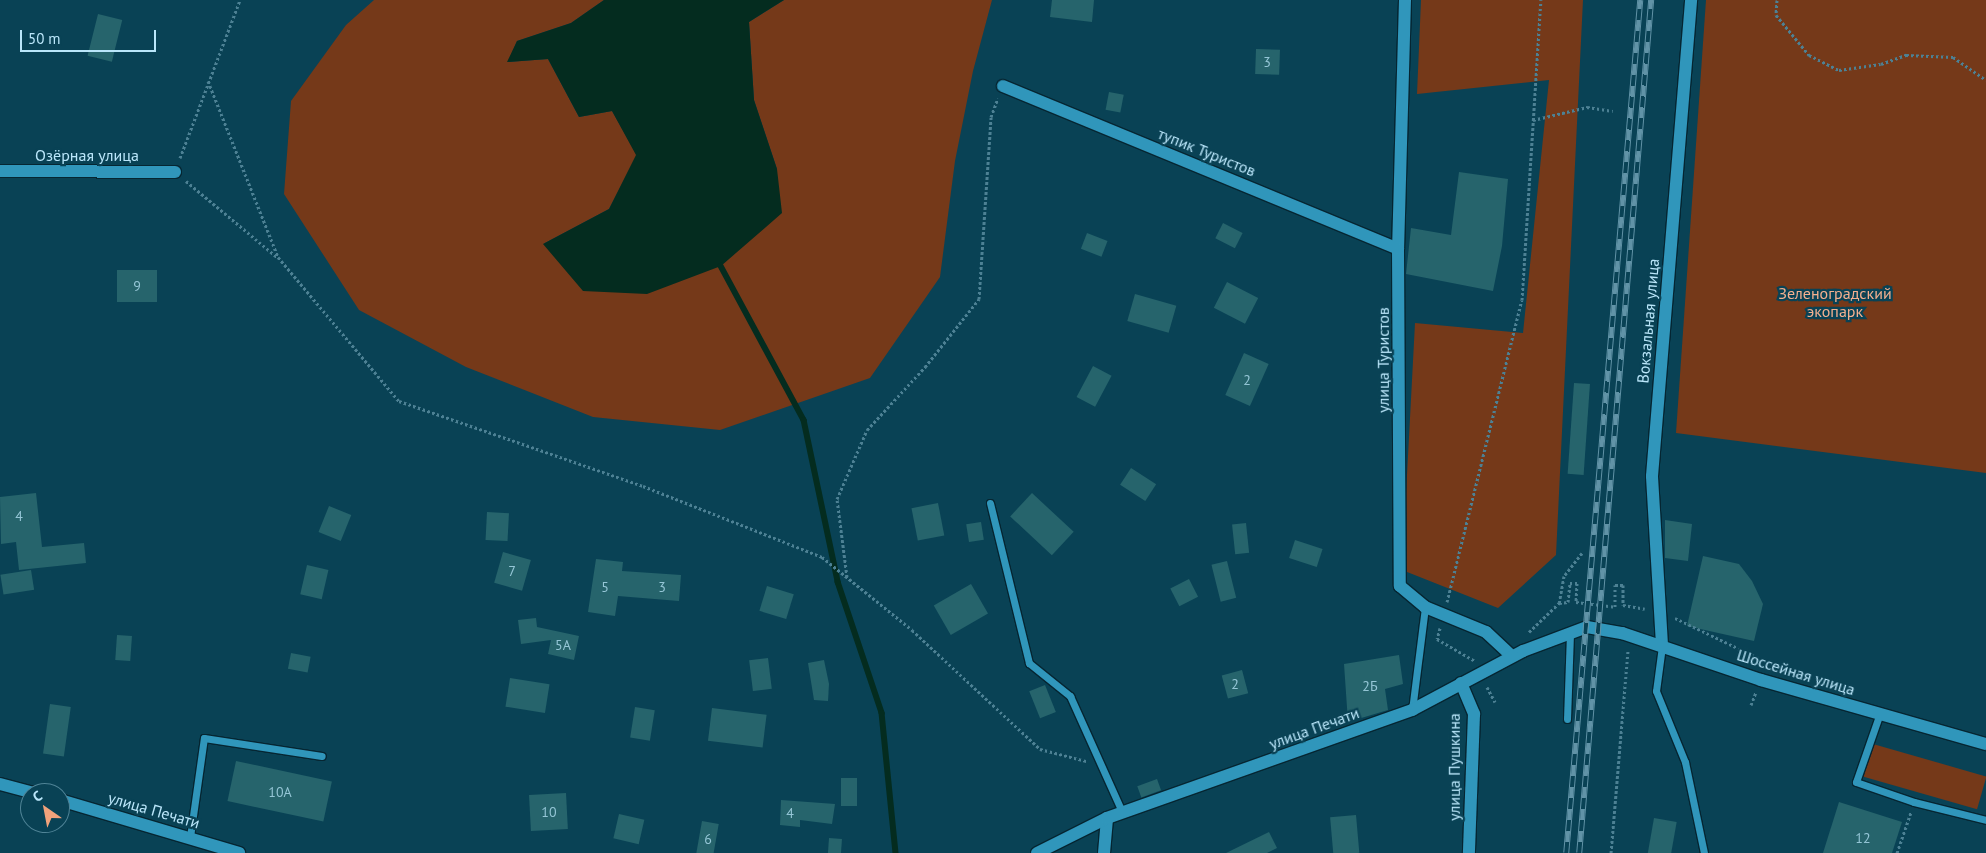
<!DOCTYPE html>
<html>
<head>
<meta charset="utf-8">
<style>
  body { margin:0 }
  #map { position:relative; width:1986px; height:853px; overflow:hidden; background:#094255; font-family:"PT Sans",sans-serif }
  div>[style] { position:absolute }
  .green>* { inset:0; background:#753919; transform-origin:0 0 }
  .water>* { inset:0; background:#042c1f }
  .stream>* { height:5.5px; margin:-2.75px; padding:0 2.75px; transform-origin:2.75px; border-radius:2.75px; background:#042c1f }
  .building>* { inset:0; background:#26646c; transform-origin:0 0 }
  .path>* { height:3px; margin-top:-1.5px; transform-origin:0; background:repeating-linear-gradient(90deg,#4d8194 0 2.5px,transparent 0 5px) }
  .roads { filter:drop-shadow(1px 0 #062632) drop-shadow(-1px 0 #062632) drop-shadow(0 1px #062632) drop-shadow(0 -1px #062632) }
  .lane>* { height:7px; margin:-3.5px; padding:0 3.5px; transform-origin:3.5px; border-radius:3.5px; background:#3096bb }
  .street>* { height:12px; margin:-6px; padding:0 6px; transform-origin:6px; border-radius:6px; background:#3096bb }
  .secondary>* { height:12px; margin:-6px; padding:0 6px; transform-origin:6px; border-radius:6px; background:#3096bb }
  .rail>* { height:5.5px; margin-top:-2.75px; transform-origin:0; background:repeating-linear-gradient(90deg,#094255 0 11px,#6193a7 0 22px); box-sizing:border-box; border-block:1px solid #6193a7 }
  span { translate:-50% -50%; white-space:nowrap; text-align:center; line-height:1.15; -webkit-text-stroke:4.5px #094255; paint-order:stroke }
  .number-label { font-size:14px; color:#95c6d6 }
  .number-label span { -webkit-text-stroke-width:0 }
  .street-label { font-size:16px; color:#bae6fa }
  .park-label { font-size:16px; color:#f4b08f }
  .north { position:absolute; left:20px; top:783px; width:50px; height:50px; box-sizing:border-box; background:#094255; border:1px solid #508497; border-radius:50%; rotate:327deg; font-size:14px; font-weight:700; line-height:20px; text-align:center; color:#bae6fa }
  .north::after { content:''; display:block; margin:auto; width:18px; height:22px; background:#f1a27b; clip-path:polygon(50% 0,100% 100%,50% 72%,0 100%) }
  .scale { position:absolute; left:20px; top:30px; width:136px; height:22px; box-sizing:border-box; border:2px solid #bae6fa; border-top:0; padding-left:6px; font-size:15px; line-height:18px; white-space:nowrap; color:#bae6fa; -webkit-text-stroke:4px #094255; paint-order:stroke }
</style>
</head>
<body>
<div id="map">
  <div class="green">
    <div style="clip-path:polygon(374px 0,604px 0,571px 23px,517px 41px,508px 62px,548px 59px,579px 117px,612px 111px,637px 155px,609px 209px,543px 244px,777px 169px,754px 100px,749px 22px,784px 0,992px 0,973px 71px,955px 161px,940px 277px,870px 378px,720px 430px,593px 417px,466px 367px,359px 310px,284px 194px,291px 101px,346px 25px)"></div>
    <div style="clip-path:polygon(1421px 0,1583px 0,1556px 555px,1498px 608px,1402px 570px,1415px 323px,1523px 333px,1549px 80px,1417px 94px)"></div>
    <div style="clip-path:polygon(1706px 0,1986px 0,1986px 473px,1676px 433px)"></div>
    <div style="left:1873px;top:744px;width:118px;height:34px;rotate:16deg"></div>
  </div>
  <div class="water">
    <div style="clip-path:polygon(604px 0,784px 0,749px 22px,754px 100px,777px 169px,782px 213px,721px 266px,647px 294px,583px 291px,543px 244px,609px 209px,636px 155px,612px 111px,579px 117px,548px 59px,507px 62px,517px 41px,571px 23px)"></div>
  </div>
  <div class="stream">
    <div style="left:721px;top:266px;width:175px;rotate:61.7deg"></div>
    <div style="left:804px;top:420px;width:166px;rotate:78.1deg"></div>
    <div style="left:838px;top:582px;width:138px;rotate:71.4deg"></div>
    <div style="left:882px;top:713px;width:141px;rotate:84.3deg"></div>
  </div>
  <div class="building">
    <div style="clip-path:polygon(1052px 0,1094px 0,1092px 22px,1050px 17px)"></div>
    <div style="left:98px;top:14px;width:25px;height:43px;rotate:14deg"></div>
    <div style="left:1256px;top:49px;width:24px;height:25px;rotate:2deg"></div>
    <div style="left:1109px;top:92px;width:15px;height:18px;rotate:11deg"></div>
    <div style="clip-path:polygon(1459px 172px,1508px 179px,1502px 246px,1493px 291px,1406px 274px,1411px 228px,1451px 235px)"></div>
    <div style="left:1223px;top:223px;width:22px;height:17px;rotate:27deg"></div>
    <div style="left:1087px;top:233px;width:22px;height:17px;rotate:21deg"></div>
    <div style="left:117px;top:270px;width:40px;height:32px"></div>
    <div style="left:1227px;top:282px;width:35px;height:29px;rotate:27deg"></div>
    <div style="left:1135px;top:294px;width:43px;height:28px;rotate:16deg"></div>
    <div style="left:1244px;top:353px;width:27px;height:46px;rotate:24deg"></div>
    <div style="left:1093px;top:366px;width:21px;height:35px;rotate:28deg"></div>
    <div style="left:1574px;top:383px;width:16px;height:91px;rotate:4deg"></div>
    <div style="left:1131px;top:468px;width:30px;height:20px;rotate:33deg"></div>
    <div style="clip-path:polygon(36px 493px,42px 547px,84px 543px,86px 563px,19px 570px,16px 542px,1px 544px,0 497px)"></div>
    <div style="left:1032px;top:493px;width:57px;height:32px;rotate:43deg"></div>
    <div style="left:938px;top:503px;width:33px;height:27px;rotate:79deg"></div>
    <div style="left:329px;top:506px;width:24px;height:28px;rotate:22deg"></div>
    <div style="left:487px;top:512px;width:22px;height:28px;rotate:3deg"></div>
    <div style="clip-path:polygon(1665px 520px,1692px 524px,1688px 561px,1665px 558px)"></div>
    <div style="left:981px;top:522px;width:18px;height:15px;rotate:81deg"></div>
    <div style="left:1246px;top:523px;width:30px;height:14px;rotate:84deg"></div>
    <div style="left:1295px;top:540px;width:29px;height:19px;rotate:18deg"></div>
    <div style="left:503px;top:552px;width:29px;height:32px;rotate:16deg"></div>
    <div style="clip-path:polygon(1703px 556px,1739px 564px,1752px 581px,1763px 604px,1754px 641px,1687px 626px)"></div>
    <div style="clip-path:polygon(596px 559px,623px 562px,622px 571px,681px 575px,679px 601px,618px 596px,615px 616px,588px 612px)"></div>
    <div style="left:1227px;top:561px;width:38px;height:16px;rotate:76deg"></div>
    <div style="left:307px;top:565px;width:22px;height:30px;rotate:13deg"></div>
    <div style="left:31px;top:570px;width:20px;height:31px;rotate:81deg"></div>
    <div style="left:1189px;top:579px;width:20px;height:21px;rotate:63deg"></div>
    <div style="left:971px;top:584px;width:34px;height:43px;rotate:60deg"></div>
    <div style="left:767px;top:586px;width:28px;height:26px;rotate:17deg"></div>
    <div style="clip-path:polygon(536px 618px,537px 627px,579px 636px,574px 660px,548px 654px,551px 640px,521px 644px,518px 620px)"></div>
    <div style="left:117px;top:635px;width:15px;height:25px;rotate:4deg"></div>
    <div style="left:291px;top:653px;width:20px;height:16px;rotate:11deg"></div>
    <div style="clip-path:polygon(1399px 655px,1403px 684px,1385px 689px,1388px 710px,1348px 722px,1344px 664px)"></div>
    <div style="left:768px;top:658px;width:31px;height:19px;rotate:83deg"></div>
    <div style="clip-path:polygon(824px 660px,829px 684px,828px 701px,814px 700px,808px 663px)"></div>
    <div style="left:1242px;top:670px;width:24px;height:21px;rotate:75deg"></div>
    <div style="left:510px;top:678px;width:40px;height:29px;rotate:9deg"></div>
    <div style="left:1045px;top:685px;width:29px;height:17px;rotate:68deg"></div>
    <div style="left:50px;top:704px;width:21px;height:50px;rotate:8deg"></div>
    <div style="left:635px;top:707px;width:20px;height:31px;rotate:9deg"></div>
    <div style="left:712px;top:708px;width:55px;height:33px;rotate:7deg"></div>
    <div style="left:236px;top:761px;width:98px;height:41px;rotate:12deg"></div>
    <div style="left:841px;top:778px;width:16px;height:28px"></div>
    <div style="left:1157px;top:779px;width:12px;height:21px;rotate:70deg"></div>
    <div style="left:566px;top:793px;width:36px;height:37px;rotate:87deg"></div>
    <div style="clip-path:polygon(781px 800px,835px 804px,832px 824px,800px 820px,800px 827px,780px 825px)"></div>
    <div style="clip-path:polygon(1839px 802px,1902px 822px,1892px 853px,1823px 853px)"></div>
    <div style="left:619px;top:814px;width:26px;height:25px;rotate:13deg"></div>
    <div style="left:1356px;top:815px;width:38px;height:26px;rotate:85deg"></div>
    <div style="left:1654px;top:818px;width:23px;height:36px;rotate:10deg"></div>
    <div style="left:702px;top:821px;width:17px;height:33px;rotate:10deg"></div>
    <div style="clip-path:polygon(1269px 832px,1277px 848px,1267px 853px,1226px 853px)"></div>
    <div style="left:829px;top:838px;width:13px;height:15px;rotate:4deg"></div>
  </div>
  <div class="path">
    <div style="left:1777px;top:0;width:15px;rotate:94deg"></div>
    <div style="left:1776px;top:15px;width:52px;rotate:50.5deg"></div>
    <div style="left:1809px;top:55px;width:34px;rotate:27deg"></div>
    <div style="left:1839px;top:70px;width:42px;rotate:-8.1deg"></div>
    <div style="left:1881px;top:64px;width:27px;rotate:-20deg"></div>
    <div style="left:1906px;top:55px;width:47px;rotate:2.4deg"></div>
    <div style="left:1953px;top:57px;width:40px;rotate:34.9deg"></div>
    <div style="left:208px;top:81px;width:189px;rotate:68.3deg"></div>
    <div style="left:278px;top:257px;width:188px;rotate:50deg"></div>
    <div style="left:399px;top:401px;width:258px;rotate:19.2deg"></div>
    <div style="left:643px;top:486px;width:193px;rotate:21.6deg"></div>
    <div style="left:822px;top:557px;width:116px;rotate:39deg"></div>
    <div style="left:912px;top:630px;width:175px;rotate:42.9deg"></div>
    <div style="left:1040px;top:749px;width:48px;rotate:14.6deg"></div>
    <div style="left:1533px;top:120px;width:56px;rotate:-13.5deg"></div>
    <div style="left:1587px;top:107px;width:26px;rotate:9deg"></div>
    <div style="left:180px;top:158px;width:169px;rotate:-69.2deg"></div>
    <div style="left:186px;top:181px;width:119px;rotate:39.9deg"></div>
    <div style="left:1582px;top:553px;width:29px;rotate:128deg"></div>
    <div style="left:1564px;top:576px;width:27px;rotate:100deg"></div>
    <div style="left:1559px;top:603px;width:9px;rotate:-6deg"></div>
    <div style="left:1568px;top:602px;width:19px;rotate:-84deg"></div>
    <div style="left:1570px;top:583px;width:7px"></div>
    <div style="left:1577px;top:583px;width:19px;rotate:93deg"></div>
    <div style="left:1576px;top:602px;width:39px;rotate:7deg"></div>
    <div style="left:1615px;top:607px;width:22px;rotate:-90deg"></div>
    <div style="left:1615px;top:585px;width:8px"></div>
    <div style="left:1623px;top:585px;width:20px;rotate:90deg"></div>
    <div style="left:1623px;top:605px;width:22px;rotate:10deg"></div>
    <div style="left:847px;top:577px;width:79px;rotate:-97.3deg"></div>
    <div style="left:837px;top:499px;width:75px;rotate:-66.5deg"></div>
    <div style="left:867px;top:430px;width:86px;rotate:-47.4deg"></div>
    <div style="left:925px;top:367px;width:87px;rotate:-51.5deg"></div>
    <div style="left:979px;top:299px;width:182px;rotate:-86.2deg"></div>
    <div style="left:991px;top:117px;width:20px;rotate:-70deg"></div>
    <div style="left:1447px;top:602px;width:311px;rotate:-76.1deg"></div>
    <div style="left:1522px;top:300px;width:301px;rotate:-86.4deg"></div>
    <div style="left:1675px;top:618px;width:102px;rotate:25.6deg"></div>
    <div style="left:1767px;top:662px;width:6px;rotate:108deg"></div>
    <div style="left:1440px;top:628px;width:11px;rotate:105deg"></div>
    <div style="left:1437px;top:639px;width:44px;rotate:30.1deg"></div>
    <div style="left:1529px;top:632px;width:42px;rotate:-44deg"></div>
    <div style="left:1487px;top:687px;width:17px;rotate:62deg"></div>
    <div style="left:1751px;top:705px;width:14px;rotate:-69deg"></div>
    <div style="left:1611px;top:853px;width:205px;rotate:-85.2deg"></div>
    <div style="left:1897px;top:853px;width:43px;rotate:-71.1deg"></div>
  </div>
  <div class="roads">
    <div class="lane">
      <div style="left:990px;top:503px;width:165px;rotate:76.3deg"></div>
      <div style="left:1029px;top:663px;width:53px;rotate:38.8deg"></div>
      <div style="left:1070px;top:696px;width:129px;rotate:65.8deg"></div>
      <div style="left:1662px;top:646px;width:45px;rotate:97.6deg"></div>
      <div style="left:1656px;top:691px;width:77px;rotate:67.8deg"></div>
      <div style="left:1685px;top:762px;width:93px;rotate:78.2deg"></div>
      <div style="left:1412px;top:710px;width:104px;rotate:-82.8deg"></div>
      <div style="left:1880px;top:713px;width:73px;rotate:109.2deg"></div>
      <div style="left:1856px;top:782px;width:61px;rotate:19deg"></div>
      <div style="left:1914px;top:802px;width:74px;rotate:14deg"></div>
      <div style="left:1567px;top:719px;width:87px;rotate:-88deg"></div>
      <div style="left:190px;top:837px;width:100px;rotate:-82deg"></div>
      <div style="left:204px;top:738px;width:119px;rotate:8.7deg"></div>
    </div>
    <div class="street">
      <div style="left:1405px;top:0;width:249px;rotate:91.6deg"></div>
      <div style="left:1398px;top:249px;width:337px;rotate:89.7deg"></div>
      <div style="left:1400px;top:586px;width:33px;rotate:40deg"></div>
      <div style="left:1425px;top:607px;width:66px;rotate:22.3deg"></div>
      <div style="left:1486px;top:632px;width:35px;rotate:43deg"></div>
      <div style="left:1003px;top:86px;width:427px;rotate:22.4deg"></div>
      <div style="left:0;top:171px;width:175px;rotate:0.3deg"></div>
      <div style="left:1662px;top:645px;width:169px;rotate:-93.4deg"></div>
      <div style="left:1652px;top:476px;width:478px;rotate:-85.3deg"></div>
      <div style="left:1461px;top:683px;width:34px;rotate:67deg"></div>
      <div style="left:1474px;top:714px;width:139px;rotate:92.1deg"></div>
      <div style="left:1104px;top:853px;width:35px;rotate:-85deg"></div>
    </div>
    <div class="secondary">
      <div style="left:0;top:784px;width:35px;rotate:15deg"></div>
      <div style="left:60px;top:800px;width:187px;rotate:16.5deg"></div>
      <div style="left:1037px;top:853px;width:78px;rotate:-26.6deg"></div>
      <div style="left:1107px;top:818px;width:324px;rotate:-19.5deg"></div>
      <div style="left:1412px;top:710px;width:126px;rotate:-28deg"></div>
      <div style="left:1523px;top:651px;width:68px;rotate:-20.6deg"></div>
      <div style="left:1587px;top:627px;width:36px;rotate:10deg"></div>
      <div style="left:1622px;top:633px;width:147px;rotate:18.7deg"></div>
      <div style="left:1761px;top:680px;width:234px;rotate:15.9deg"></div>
    </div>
  </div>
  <div class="rail">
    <div style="left:1566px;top:853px;width:856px;rotate:-85.04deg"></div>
    <div style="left:1579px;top:853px;width:856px;rotate:-85.18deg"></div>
  </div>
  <div class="number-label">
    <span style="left:1267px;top:62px">3</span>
    <span style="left:137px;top:286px">9</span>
    <span style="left:1247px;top:380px">2</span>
    <span style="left:19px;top:516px">4</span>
    <span style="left:512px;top:571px">7</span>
    <span style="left:605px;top:587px">5</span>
    <span style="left:662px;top:587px">3</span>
    <span style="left:563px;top:645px">5А</span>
    <span style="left:1235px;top:684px">2</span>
    <span style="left:1370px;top:686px">2Б</span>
    <span style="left:280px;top:792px">10А</span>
    <span style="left:549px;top:812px">10</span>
    <span style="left:790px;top:813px">4</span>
    <span style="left:1863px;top:838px">12</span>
    <span style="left:708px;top:839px">6</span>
  </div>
  <div class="street-label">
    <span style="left:1207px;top:152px;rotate:22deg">тупик Туристов</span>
    <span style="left:87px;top:155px">Озёрная улица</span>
    <span style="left:1648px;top:321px;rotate:-85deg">Вокзальная улица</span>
    <span style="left:1383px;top:360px;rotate:-90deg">улица Туристов</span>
    <span style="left:1796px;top:672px;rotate:17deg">Шоссейная улица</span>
    <span style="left:1314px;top:728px;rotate:-20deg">улица Печати</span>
    <span style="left:1454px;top:767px;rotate:-90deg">улица Пушкина</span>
    <span style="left:154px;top:810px;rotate:16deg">улица Печати</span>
  </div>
  <div class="park-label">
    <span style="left:1835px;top:302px">Зеленоградский<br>экопарк</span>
  </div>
  <div class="north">С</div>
  <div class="scale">50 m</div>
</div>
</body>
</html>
